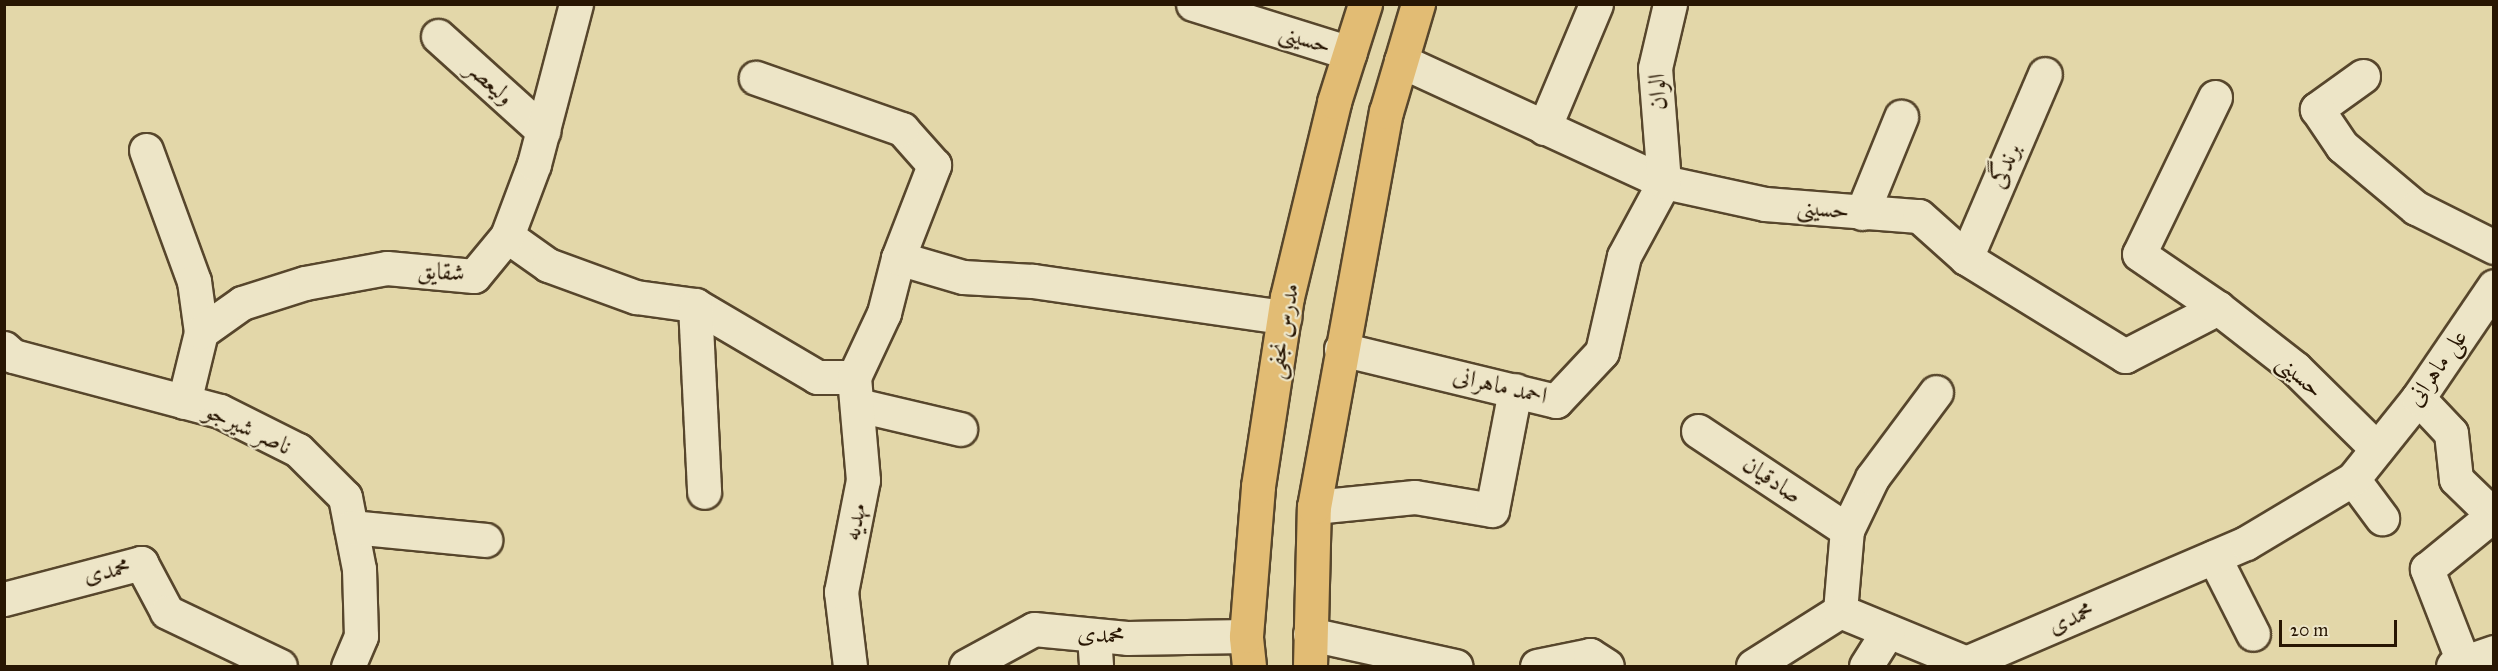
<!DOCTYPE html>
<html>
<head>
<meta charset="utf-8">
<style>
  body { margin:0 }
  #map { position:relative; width:2498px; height:671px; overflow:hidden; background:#e3d7a9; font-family:"IM FELL Great Primer",Amiri,serif }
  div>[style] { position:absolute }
  .roads { filter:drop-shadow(2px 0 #57462c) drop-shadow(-2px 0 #57462c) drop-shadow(0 2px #57462c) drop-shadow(0 -2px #57462c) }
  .minor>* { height:33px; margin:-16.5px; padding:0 16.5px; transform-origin:16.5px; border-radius:16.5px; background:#ede5c7 }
  .major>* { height:33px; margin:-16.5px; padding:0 16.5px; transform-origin:16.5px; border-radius:16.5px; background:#e2bc74 }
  span { translate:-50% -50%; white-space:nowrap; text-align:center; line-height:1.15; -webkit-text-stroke:4.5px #ede5c7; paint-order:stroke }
  .street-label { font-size:24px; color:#281603 }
  .frame { position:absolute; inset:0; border:6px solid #281603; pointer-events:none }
  .scale { position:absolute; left:2279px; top:620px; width:118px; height:27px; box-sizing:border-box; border:3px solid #281603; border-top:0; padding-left:8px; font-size:18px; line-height:21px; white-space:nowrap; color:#281603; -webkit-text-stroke:4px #ede5c7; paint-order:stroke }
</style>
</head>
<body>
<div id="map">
  <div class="roads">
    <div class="minor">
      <div style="left:1193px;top:4px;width:164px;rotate:17.3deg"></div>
      <div style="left:438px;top:36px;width:142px;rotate:42.1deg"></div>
      <div style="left:1401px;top:61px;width:289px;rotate:24.7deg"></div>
      <div style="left:1664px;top:182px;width:103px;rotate:12.3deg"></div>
      <div style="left:1765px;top:204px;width:154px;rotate:4.5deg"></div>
      <div style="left:1919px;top:216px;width:63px;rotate:41.8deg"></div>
      <div style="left:1966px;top:258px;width:187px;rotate:31.6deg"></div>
      <div style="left:2125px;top:356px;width:105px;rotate:-27.3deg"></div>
      <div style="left:2218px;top:308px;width:98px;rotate:37.9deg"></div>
      <div style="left:2295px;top:368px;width:115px;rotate:44.6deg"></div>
      <div style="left:2363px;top:76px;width:57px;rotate:144.3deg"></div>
      <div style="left:2317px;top:109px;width:45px;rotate:56deg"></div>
      <div style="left:2342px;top:146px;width:97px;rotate:40deg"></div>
      <div style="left:2416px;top:208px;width:87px;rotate:26.6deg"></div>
      <div style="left:2215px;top:97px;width:174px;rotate:115.8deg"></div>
      <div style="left:2139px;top:254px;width:96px;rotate:34.4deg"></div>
      <div style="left:1544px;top:128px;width:134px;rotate:-67.2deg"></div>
      <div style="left:146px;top:150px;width:140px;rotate:69.9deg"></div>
      <div style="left:194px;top:281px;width:51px;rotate:82.2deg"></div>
      <div style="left:1862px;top:213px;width:104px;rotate:-67.9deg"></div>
      <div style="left:507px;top:236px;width:50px;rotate:35.3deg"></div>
      <div style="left:548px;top:265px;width:94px;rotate:20deg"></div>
      <div style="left:636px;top:297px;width:60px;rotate:7.7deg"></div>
      <div style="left:695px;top:305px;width:142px;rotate:30.5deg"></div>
      <div style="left:817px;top:377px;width:37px"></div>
      <div style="left:854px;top:377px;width:71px;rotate:-64.9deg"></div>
      <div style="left:884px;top:313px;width:57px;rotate:-75.7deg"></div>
      <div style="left:898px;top:258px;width:100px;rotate:-68.8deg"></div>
      <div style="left:934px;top:165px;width:48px;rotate:-131.6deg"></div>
      <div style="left:902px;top:129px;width:155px;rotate:-160.7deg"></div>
      <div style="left:898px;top:258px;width:68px;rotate:16.3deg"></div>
      <div style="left:963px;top:277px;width:70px;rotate:3.3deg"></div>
      <div style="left:1033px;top:281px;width:254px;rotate:8.2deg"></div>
      <div style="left:1966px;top:258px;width:200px;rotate:-66.8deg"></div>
      <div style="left:695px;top:305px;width:187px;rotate:87.2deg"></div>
      <div style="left:4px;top:348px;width:12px;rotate:42deg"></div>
      <div style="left:13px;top:356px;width:214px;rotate:14.9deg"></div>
      <div style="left:220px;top:411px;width:87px;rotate:26.6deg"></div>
      <div style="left:298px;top:450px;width:66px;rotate:45deg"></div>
      <div style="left:345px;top:497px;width:73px;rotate:79deg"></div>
      <div style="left:359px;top:569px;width:67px;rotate:88.3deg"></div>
      <div style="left:361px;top:636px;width:33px;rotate:113deg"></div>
      <div style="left:1341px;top:349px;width:221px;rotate:13.6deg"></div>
      <div style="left:1556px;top:401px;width:67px;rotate:-46.8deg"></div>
      <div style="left:1602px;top:352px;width:98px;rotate:-77.1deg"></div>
      <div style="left:1624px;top:256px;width:84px;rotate:-61.6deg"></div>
      <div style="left:1664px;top:182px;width:114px;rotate:-94.5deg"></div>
      <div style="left:1655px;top:68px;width:66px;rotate:-76.8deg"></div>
      <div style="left:2418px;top:398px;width:48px;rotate:46.7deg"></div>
      <div style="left:2451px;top:433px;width:46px;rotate:83.8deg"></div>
      <div style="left:2456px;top:479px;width:53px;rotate:44.2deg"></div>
      <div style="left:184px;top:402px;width:72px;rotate:-76.3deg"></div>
      <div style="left:201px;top:332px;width:50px;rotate:-35.3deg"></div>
      <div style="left:242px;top:303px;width:66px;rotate:-17.6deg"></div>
      <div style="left:305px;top:283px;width:83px;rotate:-10.4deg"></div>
      <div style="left:387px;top:268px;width:87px;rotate:5.3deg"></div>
      <div style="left:474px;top:276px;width:52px;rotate:-50.5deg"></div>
      <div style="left:507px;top:236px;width:77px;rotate:-69.4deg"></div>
      <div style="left:534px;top:164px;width:165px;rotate:-75.3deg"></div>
      <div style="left:858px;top:405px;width:105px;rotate:13.2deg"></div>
      <div style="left:1698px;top:431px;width:179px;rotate:33.6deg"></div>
      <div style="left:2353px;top:479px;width:49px;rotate:53.4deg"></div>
      <div style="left:1314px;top:507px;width:101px;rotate:-5.7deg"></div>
      <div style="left:1415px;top:497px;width:78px;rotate:9.6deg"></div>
      <div style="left:1492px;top:510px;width:122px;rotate:-79.1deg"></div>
      <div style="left:351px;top:527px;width:135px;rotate:5.5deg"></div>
      <div style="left:2214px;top:557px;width:86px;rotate:63.1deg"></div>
      <div style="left:4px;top:599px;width:142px;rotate:-14.7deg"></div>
      <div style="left:141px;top:563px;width:55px;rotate:62deg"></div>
      <div style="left:167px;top:612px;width:125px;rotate:25.5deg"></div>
      <div style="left:1840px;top:611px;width:81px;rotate:-85.1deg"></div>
      <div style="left:1847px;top:530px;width:58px;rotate:-64.3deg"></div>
      <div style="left:1872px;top:478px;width:107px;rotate:-53.3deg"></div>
      <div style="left:1310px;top:634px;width:149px;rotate:12.4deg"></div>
      <div style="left:1094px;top:636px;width:30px;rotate:86deg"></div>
      <div style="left:2462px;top:659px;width:97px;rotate:-111.3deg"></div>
      <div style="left:2427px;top:569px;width:85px;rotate:-39.3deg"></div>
      <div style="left:850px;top:666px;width:75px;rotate:-96.9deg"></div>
      <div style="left:841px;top:592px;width:114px;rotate:-78.9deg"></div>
      <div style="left:863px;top:480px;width:103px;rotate:-95deg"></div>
      <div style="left:966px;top:666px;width:77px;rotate:-28.6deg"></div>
      <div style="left:1034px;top:629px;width:93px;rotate:5.5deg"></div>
      <div style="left:1127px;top:638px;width:119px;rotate:-1deg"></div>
      <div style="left:1537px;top:666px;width:54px;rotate:-11.7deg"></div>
      <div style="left:1590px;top:655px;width:20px;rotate:33deg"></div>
      <div style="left:1753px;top:666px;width:103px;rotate:-32.3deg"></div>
      <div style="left:1840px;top:611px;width:136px;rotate:22.4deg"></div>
      <div style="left:1966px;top:663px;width:305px;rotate:-23.2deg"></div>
      <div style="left:2246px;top:543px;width:125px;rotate:-30.9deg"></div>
      <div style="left:2353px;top:479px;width:104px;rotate:-51.3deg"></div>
      <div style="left:2418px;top:398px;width:135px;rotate:-55.8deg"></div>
      <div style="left:1866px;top:666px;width:41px;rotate:-57.8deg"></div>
      <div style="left:2453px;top:666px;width:43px;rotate:-18.9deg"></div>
    </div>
    <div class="major">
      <div style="left:1249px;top:666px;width:30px;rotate:-96deg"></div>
      <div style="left:1246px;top:636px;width:150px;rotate:-85.4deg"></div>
      <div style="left:1258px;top:486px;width:191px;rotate:-81.3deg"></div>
      <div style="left:1287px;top:297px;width:201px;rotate:-76.4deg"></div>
      <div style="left:1334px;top:102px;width:103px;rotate:-72.4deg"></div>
      <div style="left:1310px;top:666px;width:159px;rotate:-88.6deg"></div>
      <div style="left:1314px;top:507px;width:402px;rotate:-79.7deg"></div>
      <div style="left:1386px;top:112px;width:113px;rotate:-73.5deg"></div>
    </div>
  </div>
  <div class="street-label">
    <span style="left:1305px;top:39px;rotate:17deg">حسینی</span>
    <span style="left:490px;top:83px;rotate:42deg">ولیعصر</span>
    <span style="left:1658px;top:92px;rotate:-93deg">الوان</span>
    <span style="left:2005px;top:166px;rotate:-67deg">برندگی</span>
    <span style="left:1823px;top:209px;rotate:5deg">حسینی</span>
    <span style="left:441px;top:272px;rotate:3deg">شقایق</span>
    <span style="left:1283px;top:331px;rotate:-80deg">مدرس نجفی</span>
    <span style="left:2437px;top:368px;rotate:-55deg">علی ماهرانی</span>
    <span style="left:2300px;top:376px;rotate:42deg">حسینی</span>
    <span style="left:1500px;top:386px;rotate:13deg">احمد ماهرانی</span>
    <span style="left:248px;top:429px;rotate:25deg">ناصر شیرجو</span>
    <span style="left:1772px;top:480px;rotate:34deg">صادقیان</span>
    <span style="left:855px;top:522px;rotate:-79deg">مهدیه</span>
    <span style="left:107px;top:571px;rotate:-11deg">محمدی</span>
    <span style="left:2071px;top:618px;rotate:-23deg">محمدی</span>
    <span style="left:1101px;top:635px;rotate:4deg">محمدی</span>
  </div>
  <div class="frame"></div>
  <div class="scale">20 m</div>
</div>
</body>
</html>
